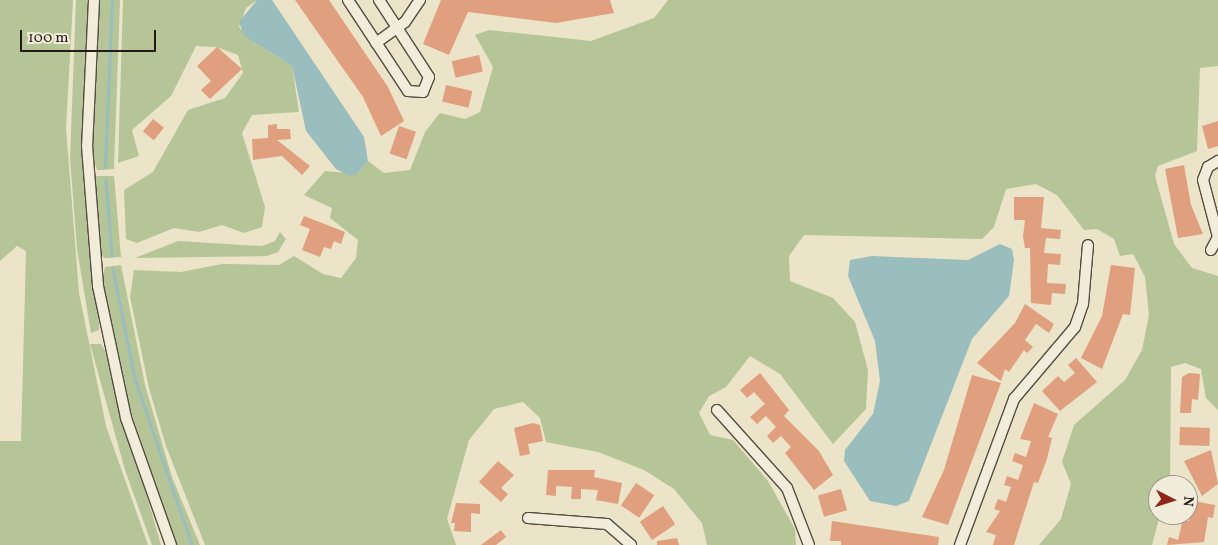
<!DOCTYPE html>
<html>
<head>
<meta charset="utf-8">
<style>
  body { margin:0 }
  #map { position:relative; width:1218px; height:545px; overflow:hidden; background:#ebe4c8; font-family:Vollkorn,serif }
  div>[style] { position:absolute }
  .green>* { inset:0; background:#b5c598 }
  .water>* { inset:0; background:#9abdbd }
  .stream>* { height:2.5px; margin:-1.25px; padding:0 1.25px; transform-origin:1.25px; border-radius:1.25px; background:#9abdbd }
  .building>* { inset:0; background:#e09f7e; transform-origin:0 0 }
  .roads { filter:drop-shadow(1px 0 #564c42) drop-shadow(-1px 0 #564c42) drop-shadow(0 1px #564c42) drop-shadow(0 -1px #564c42) }
  .minor>* { height:10px; margin:-5px; padding:0 5px; transform-origin:5px; border-radius:5px; background:#f2eddb }
  span { translate:-50% -50%; white-space:nowrap; text-align:center; line-height:1.15; -webkit-text-stroke:5px #f2eddb; paint-order:stroke }
  .north { position:absolute; left:1148px; top:475px; width:50px; height:50px; box-sizing:border-box; background:#f2eddb; border:1px solid #a0988c; border-radius:50%; rotate:95deg; font-size:14px; font-weight:700; line-height:20px; text-align:center; color:#251915 }
  .north::after { content:''; display:block; margin:auto; width:18px; height:22px; background:#8f2418; clip-path:polygon(50% 0,100% 100%,50% 72%,0 100%) }
  .scale { position:absolute; left:20px; top:30px; width:136px; height:22px; box-sizing:border-box; border:2px solid #251915; border-top:0; padding-left:6px; font-size:15px; line-height:18px; white-space:nowrap; color:#251915; -webkit-text-stroke:4px #f2eddb; paint-order:stroke }
</style>
</head>
<body>
<div id="map">
  <div class="green">
    <div style="clip-path:polygon(0 0,73px 0,66px 128px,79px 293px,106px 426px,148px 545px,0 545px,0 441px,21px 441px,26px 251px,17px 246px,0 261px)"></div>
    <div style="clip-path:polygon(76px 0,89px 0,82px 140px,87px 225px,99px 322px,99px 330px,91px 333px,77px 249px,70px 158px)"></div>
    <div style="clip-path:polygon(99px 0,120px 0,114px 169px,103px 170px,97px 170px,93px 156px)"></div>
    <div style="clip-path:polygon(123px 0,257px 0,246px 8px,239px 27px,252px 41px,292px 66px,299px 112px,252px 115px,242px 133px,265px 207px,262px 227px,244px 233px,222px 225px,199px 232px,174px 228px,137px 243px,126px 239px,124px 190px,153px 172px,188px 110px,225px 98px,243px 73px,238px 55px,216px 47px,196px 46px,171px 96px,132px 130px,139px 156px,118px 163px)"></div>
    <div style="clip-path:polygon(668px 0,1218px 0,1218px 66px,1200px 68px,1197px 151px,1158px 166px,1155px 176px,1174px 244px,1192px 268px,1218px 276px,1218px 410px,1206px 398px,1201px 369px,1185px 363px,1171px 367px,1170px 485px,1158px 485px,1160px 515px,1152px 545px,1039px 545px,1061px 519px,1071px 484px,1062px 462px,1074px 425px,1125px 380px,1142px 350px,1149px 315px,1145px 277px,1133px 254px,1120px 256px,1114px 239px,1097px 229px,1084px 230px,1057px 195px,1036px 184px,1006px 189px,994px 227px,982px 239px,804px 235px,789px 256px,790px 281px,833px 298px,855px 322px,868px 370px,866px 409px,833px 444px,780px 374px,750px 356px,726px 387px,709px 396px,699px 413px,710px 435px,733px 440px,768px 481px,795px 529px,796px 545px,707px 545px,702px 523px,674px 489px,644px 470px,598px 452px,546px 442px,540px 418px,523px 402px,494px 409px,469px 440px,447px 519px,456px 545px,205px 545px,166px 446px,149px 388px,130px 297px,134px 270px,181px 272px,222px 264px,279px 265px,294px 256px,323px 274px,341px 278px,356px 258px,358px 240px,330px 218px,332px 208px,304px 195px,325px 171px,357px 174px,368px 161px,384px 173px,410px 170px,425px 132px,440px 113px,465px 119px,480px 112px,493px 67px,475px 35px,489px 30px,591px 41px,654px 18px)"></div>
    <div style="clip-path:polygon(97px 176px,114px 176px,121px 257px,104px 258px,99px 252px,93px 180px)"></div>
    <div style="clip-path:polygon(280px 232px,286px 239px,278px 252px,267px 256px,135px 258px,178px 241px,262px 246px,275px 241px)"></div>
    <div style="clip-path:polygon(121px 265px,145px 385px,172px 477px,200px 545px,177px 545px,127px 401px,102px 279px,105px 267px)"></div>
    <div style="clip-path:polygon(90px 344px,101px 344px,105px 351px,161px 545px,152px 545px,125px 470px)"></div>
  </div>
  <div class="water">
    <div style="clip-path:polygon(257px 0,272px 0,364px 137px,368px 161px,357px 174px,349px 176px,336px 169px,306px 131px,292px 66px,244px 36px,239px 22px)"></div>
    <div style="clip-path:polygon(1000px 244px,1012px 249px,1014px 260px,1009px 296px,972px 339px,909px 501px,896px 506px,870px 501px,844px 461px,845px 450px,873px 414px,880px 381px,875px 341px,848px 276px,850px 260px,872px 256px,968px 260px)"></div>
  </div>
  <div class="stream">
    <div style="left:105px;top:167px;width:167px;rotate:-87.6deg"></div>
    <div style="left:106px;top:179px;width:77px;rotate:85.5deg"></div>
    <div style="left:113px;top:268px;width:113px;rotate:78.8deg"></div>
    <div style="left:135px;top:379px;width:176px;rotate:71deg"></div>
  </div>
  <div class="building">
    <div style="clip-path:polygon(295px 0,329px 0,388px 87px,404px 121px,381px 136px,363px 97px)"></div>
    <div style="clip-path:polygon(441px 0,610px 0,614px 13px,556px 23px,468px 12px,449px 55px,423px 44px)"></div>
    <div style="clip-path:polygon(217px 47px,242px 69px,210px 99px,201px 90px,211px 81px,197px 66px)"></div>
    <div style="left:479px;top:55px;width:17px;height:28px;rotate:77deg"></div>
    <div style="left:446px;top:85px;width:27px;height:17px;rotate:13deg"></div>
    <div style="left:153px;top:119px;width:14px;height:16px;rotate:39deg"></div>
    <div style="clip-path:polygon(1218px 121px,1218px 146px,1208px 149px,1202px 126px)"></div>
    <div style="clip-path:polygon(277px 124px,277px 129px,290px 129px,291px 139px,277px 140px,310px 166px,302px 175px,282px 156px,253px 160px,252px 139px,268px 138px,268px 125px)"></div>
    <div style="left:399px;top:126px;width:18px;height:29px;rotate:19deg"></div>
    <div style="clip-path:polygon(1184px 165px,1191px 205px,1203px 234px,1178px 238px,1165px 169px)"></div>
    <div style="clip-path:polygon(1014px 197px,1044px 197px,1041px 228px,1061px 230px,1060px 239px,1046px 238px,1044px 253px,1061px 254px,1060px 265px,1048px 264px,1047px 283px,1066px 284px,1065px 294px,1052px 293px,1051px 305px,1031px 303px,1030px 248px,1025px 248px,1023px 237px,1025px 220px,1014px 220px)"></div>
    <div style="clip-path:polygon(304px 216px,345px 232px,341px 244px,334px 241px,331px 249px,324px 247px,320px 257px,302px 250px,310px 229px,300px 225px)"></div>
    <div style="clip-path:polygon(1111px 265px,1135px 268px,1130px 315px,1123px 314px,1102px 369px,1081px 358px,1102px 316px)"></div>
    <div style="clip-path:polygon(1025px 304px,1054px 324px,1049px 333px,1036px 324px,1025px 340px,1033px 347px,1027px 353px,1024px 350px,1009px 372px,1005px 369px,1001px 381px,977px 363px,1015px 323px)"></div>
    <div style="clip-path:polygon(1076px 358px,1097px 382px,1060px 411px,1042px 391px,1058px 376px,1064px 382px,1075px 373px,1068px 365px)"></div>
    <div style="clip-path:polygon(760px 373px,789px 410px,784px 416px,819px 451px,833px 475px,814px 490px,785px 453px,791px 447px,781px 436px,773px 443px,767px 436px,776px 427px,766px 416px,757px 424px,750px 417px,765px 404px,754px 392px,747px 398px,740px 390px)"></div>
    <div style="clip-path:polygon(1189px 373px,1200px 374px,1198px 400px,1192px 399px,1191px 413px,1180px 413px,1182px 377px)"></div>
    <div style="clip-path:polygon(972px 375px,1001px 383px,948px 525px,922px 517px,944px 470px)"></div>
    <div style="clip-path:polygon(1034px 403px,1058px 414px,1048px 437px,1052px 438px,1047px 459px,1038px 483px,1034px 482px,1014px 545px,993px 545px,996px 535px,986px 532px,1000px 511px,994px 509px,998px 499px,1006px 502px,1011px 487px,1004px 485px,1007px 476px,1018px 480px,1023px 465px,1012px 461px,1015px 453px,1026px 457px,1031px 441px,1020px 439px)"></div>
    <div style="clip-path:polygon(533px 423px,540px 425px,543px 441px,528px 444px,530px 454px,520px 456px,514px 428px)"></div>
    <div style="left:1180px;top:427px;width:30px;height:18px;rotate:2deg"></div>
    <div style="clip-path:polygon(1211px 450px,1218px 484px,1202px 496px,1184px 461px)"></div>
    <div style="clip-path:polygon(498px 461px,514px 475px,501px 488px,508px 494px,501px 502px,479px 482px)"></div>
    <div style="clip-path:polygon(548px 470px,595px 470px,594px 477px,622px 483px,618px 504px,596px 500px,598px 490px,581px 489px,581px 499px,571px 499px,572px 487px,556px 486px,556px 496px,546px 495px)"></div>
    <div style="left:636px;top:483px;width:22px;height:27px;rotate:34deg"></div>
    <div style="left:841px;top:489px;width:22px;height:24px;rotate:74deg"></div>
    <div style="clip-path:polygon(1194px 501px,1215px 505px,1213px 518px,1208px 517px,1204px 542px,1167px 545px,1169px 537px,1178px 540px,1183px 519px,1189px 521px)"></div>
    <div style="clip-path:polygon(456px 503px,480px 504px,480px 514px,471px 513px,471px 532px,454px 531px,455px 523px,451px 523px)"></div>
    <div style="left:663px;top:506px;width:22px;height:28px;rotate:56deg"></div>
    <div style="clip-path:polygon(832px 521px,939px 537px,938px 545px,841px 545px,841px 541px,830px 541px)"></div>
    <div style="clip-path:polygon(501px 530px,506px 537px,496px 545px,481px 545px)"></div>
    <div style="clip-path:polygon(677px 538px,679px 545px,657px 545px,657px 541px)"></div>
  </div>
  <div class="roads">
    <div class="minor">
      <div style="left:94px;top:0;width:146px;rotate:92.7deg"></div>
      <div style="left:87px;top:146px;width:140px;rotate:85.5deg"></div>
      <div style="left:98px;top:286px;width:135px;rotate:78deg"></div>
      <div style="left:126px;top:418px;width:135px;rotate:70.5deg"></div>
      <div style="left:348px;top:0;width:109px;rotate:56.6deg"></div>
      <div style="left:408px;top:91px;width:15px;rotate:4deg"></div>
      <div style="left:423px;top:92px;width:16px;rotate:-68deg"></div>
      <div style="left:429px;top:77px;width:92px;rotate:-123deg"></div>
      <div style="left:376px;top:43px;width:36px;rotate:-36deg"></div>
      <div style="left:405px;top:22px;width:27px;rotate:-56deg"></div>
      <div style="left:1211px;top:250px;width:15px;rotate:-62deg"></div>
      <div style="left:1218px;top:237px;width:59px;rotate:-104.7deg"></div>
      <div style="left:1203px;top:180px;width:14px;rotate:-69deg"></div>
      <div style="left:1208px;top:167px;width:12px;rotate:-31deg"></div>
      <div style="left:717px;top:410px;width:105px;rotate:48.1deg"></div>
      <div style="left:787px;top:488px;width:61px;rotate:68.9deg"></div>
      <div style="left:528px;top:518px;width:79px;rotate:4.3deg"></div>
      <div style="left:607px;top:524px;width:32px;rotate:41deg"></div>
      <div style="left:960px;top:545px;width:156px;rotate:-69.7deg"></div>
      <div style="left:1014px;top:399px;width:94px;rotate:-49.7deg"></div>
      <div style="left:1075px;top:327px;width:24px;rotate:-71deg"></div>
      <div style="left:1083px;top:304px;width:59px;rotate:-85.2deg"></div>
    </div>
  </div>
  <div class="north">N</div>
  <div class="scale">100 m</div>
</div>
</body>
</html>
